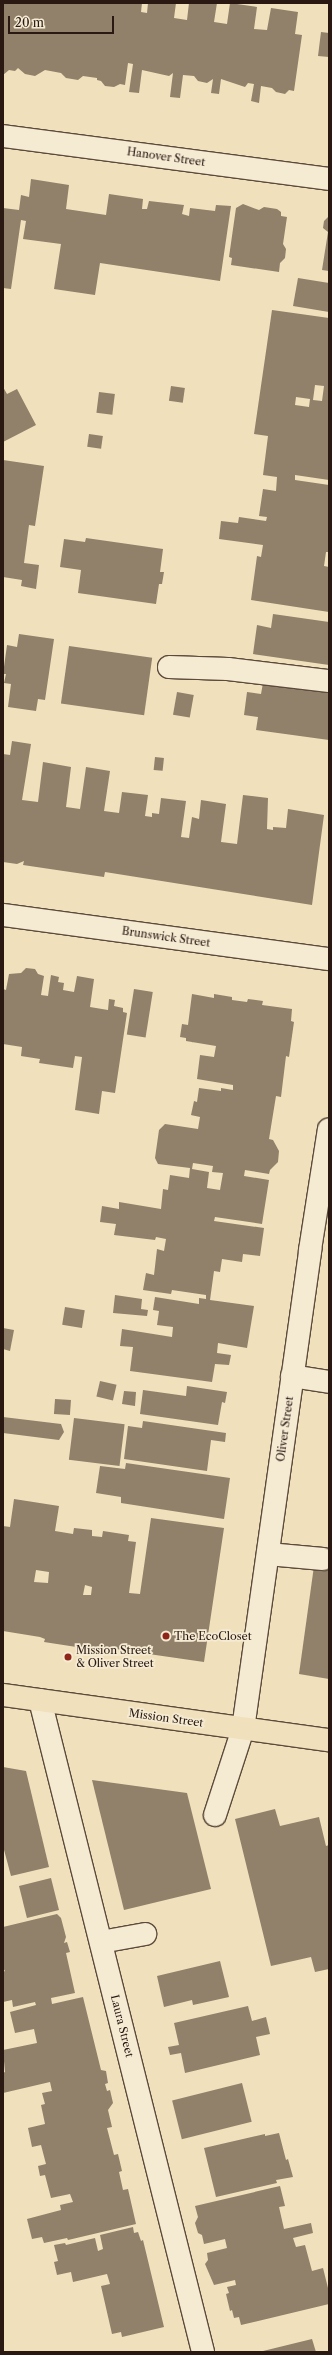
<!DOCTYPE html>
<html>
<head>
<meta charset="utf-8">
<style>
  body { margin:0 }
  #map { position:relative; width:332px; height:2355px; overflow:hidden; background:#f0e0bc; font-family:"Libre Caslon Text",serif }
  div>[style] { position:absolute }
  .building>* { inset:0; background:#91806a; transform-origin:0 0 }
  .roads { filter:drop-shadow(1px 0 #5c4b3c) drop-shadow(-1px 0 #5c4b3c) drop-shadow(0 1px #5c4b3c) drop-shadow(0 -1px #5c4b3c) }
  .minor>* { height:22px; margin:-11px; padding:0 11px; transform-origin:11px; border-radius:11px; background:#f5ebd3 }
  .major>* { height:22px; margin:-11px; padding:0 11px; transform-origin:11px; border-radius:11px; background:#f0e0bc }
  .dots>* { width:11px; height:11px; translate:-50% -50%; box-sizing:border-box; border:2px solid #f5ebd3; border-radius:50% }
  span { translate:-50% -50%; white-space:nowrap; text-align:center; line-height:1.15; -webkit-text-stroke:3.5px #f5ebd3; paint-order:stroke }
  .street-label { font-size:11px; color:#2a1912 }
  .poi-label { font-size:11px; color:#2a1912 }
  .left { translate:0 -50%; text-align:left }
  .frame { position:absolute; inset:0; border:4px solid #2a1912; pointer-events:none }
  .scale { position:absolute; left:8px; top:16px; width:106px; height:18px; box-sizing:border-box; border:2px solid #2a1912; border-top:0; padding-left:5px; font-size:12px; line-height:14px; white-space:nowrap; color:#2a1912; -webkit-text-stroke:3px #f5ebd3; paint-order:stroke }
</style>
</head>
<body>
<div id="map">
  <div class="building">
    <div style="clip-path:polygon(3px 3px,142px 3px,141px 12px,147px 13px,148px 3px,176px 3px,174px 18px,187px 20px,189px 3px,217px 3px,214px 22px,227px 24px,230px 3px,257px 7px,254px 29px,267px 30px,271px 8px,298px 12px,295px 34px,302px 35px,294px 91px,289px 90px,285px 94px,276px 92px,272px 88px,261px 86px,259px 103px,251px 101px,254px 84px,248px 83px,245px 87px,221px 79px,219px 94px,211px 93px,213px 79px,207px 83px,198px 81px,194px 76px,183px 75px,180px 98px,170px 97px,173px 73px,169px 76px,142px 70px,139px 93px,129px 92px,133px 64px,128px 63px,125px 85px,120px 84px,114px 87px,105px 86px,101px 81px,97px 80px,97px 78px,83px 76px,78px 80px,66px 78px,61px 73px,45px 70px,35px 76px,25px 74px,18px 68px,15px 71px,9px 70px,3px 75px)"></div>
    <div style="clip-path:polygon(321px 32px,329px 33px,329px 57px,318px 56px)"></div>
    <div style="clip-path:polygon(31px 179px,69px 185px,66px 209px,106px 215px,109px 194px,143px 199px,142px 209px,147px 209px,149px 201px,184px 205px,182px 214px,189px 216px,190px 208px,215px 211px,216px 205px,231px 206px,220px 281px,100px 263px,95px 295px,54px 289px,61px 244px,23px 239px,26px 221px,21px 220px,11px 289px,3px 288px,3px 208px,19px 210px,21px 195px,29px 197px)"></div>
    <div style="clip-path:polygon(243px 204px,259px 210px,264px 207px,277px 209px,281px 212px,281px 216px,287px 217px,283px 244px,286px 249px,285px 258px,280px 263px,279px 272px,231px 265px,232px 258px,229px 257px,236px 208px)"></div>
    <div style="clip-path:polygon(329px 216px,329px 271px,322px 270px,328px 232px,323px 228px,324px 221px)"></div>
    <div style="clip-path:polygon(298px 278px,329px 283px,329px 312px,293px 306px)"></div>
    <div style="clip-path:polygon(evenodd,272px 310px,329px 318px,329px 480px,295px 475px,295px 480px,329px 485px,329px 552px,326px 552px,324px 566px,329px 567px,329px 612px,251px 600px,257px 556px,261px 557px,263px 545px,219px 539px,221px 521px,238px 523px,239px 517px,266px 521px,267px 517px,259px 516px,263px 489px,276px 491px,277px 477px,263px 475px,268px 436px,254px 434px,272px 310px,315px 385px,324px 386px,322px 401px,313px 400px,315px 385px,272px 310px,296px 397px,310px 399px,309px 407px,295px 405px,296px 397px)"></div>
    <div style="left:171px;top:386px;width:14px;height:15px;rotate:8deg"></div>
    <div style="clip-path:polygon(3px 387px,7px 394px,17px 389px,36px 425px,3px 442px)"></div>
    <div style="left:99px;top:392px;width:16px;height:21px;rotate:7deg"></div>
    <div style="left:89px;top:434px;width:14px;height:13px;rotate:8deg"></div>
    <div style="clip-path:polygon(3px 460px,44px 466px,35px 526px,29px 525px,24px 563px,39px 565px,36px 589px,21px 586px,22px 580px,3px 577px)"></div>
    <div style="clip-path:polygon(86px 538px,163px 549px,160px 572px,164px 572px,162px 584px,159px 584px,156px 604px,78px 593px,81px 570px,60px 567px,64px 539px,85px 542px)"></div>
    <div style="clip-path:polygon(273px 614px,329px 622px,329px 665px,253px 654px,257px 625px,271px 628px)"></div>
    <div style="clip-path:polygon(19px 634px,54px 639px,45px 700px,38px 699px,36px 711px,8px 707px,11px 684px,4px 683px,6px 674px,3px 674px,7px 645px,17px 647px)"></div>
    <div style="left:69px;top:646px;width:84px;height:58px;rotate:8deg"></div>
    <div style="clip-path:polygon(263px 683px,329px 693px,329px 740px,256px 730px,258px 717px,244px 715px,247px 692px,261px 694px)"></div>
    <div style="left:177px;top:692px;width:17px;height:23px;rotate:10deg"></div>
    <div style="clip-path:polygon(12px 741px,31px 744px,22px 800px,38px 802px,43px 762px,71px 767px,66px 807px,80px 809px,86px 767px,110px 771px,104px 811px,119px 813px,122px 792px,148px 795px,145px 816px,152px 817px,152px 813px,159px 814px,161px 798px,186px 801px,181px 837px,189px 838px,192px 817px,199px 819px,201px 800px,226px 804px,221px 842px,237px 844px,243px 795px,268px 798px,267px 829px,273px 830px,273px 827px,286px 828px,288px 809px,324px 815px,312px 905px,105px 872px,104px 877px,23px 865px,24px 861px,17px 864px,3px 862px,3px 754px,10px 755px)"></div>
    <div style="left:155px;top:757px;width:9px;height:13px;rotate:6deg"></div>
    <div style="clip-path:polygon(26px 968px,35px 969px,38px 974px,44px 976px,41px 995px,48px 996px,51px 975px,59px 977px,58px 982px,64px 983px,63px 990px,74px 992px,77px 976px,94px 979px,90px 1007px,108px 1010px,109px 999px,115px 1000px,114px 1006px,123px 1008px,123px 1012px,127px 1013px,115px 1093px,102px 1091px,99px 1114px,75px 1110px,82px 1057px,75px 1056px,73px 1068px,39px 1063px,40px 1059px,21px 1056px,22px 1047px,3px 1044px,3px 989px,6px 990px,9px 974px,21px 973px)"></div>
    <div style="left:134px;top:989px;width:19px;height:46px;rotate:9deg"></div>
    <div style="clip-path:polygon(evenodd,192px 994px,214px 998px,214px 994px,232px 997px,232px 1000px,247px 1002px,248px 999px,263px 1001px,262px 1005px,292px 1009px,291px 1021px,294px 1022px,289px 1057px,286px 1056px,281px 1097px,276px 1096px,269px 1139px,273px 1140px,279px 1151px,278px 1162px,270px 1170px,269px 1174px,245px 1170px,244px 1176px,269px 1180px,262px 1224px,215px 1217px,214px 1221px,264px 1228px,260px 1256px,243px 1254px,242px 1262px,222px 1259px,220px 1272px,214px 1271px,210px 1300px,254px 1306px,247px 1348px,218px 1343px,217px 1353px,231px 1355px,229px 1365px,215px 1364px,212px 1382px,130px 1371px,133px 1347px,120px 1346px,122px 1329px,172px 1337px,173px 1327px,157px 1325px,159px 1311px,153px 1310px,155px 1297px,199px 1304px,199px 1298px,206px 1299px,206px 1295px,172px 1290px,171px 1294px,143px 1290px,146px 1273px,154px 1275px,157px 1249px,164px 1251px,166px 1239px,156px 1237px,155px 1240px,114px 1235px,116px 1224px,100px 1222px,102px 1206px,119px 1209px,119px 1202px,161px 1209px,163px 1189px,168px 1190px,170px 1175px,189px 1178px,190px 1168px,158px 1164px,155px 1158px,159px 1130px,165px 1124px,198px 1129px,200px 1117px,191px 1115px,194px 1101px,197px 1102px,199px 1088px,221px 1091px,221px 1088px,233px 1090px,233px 1085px,197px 1079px,200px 1055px,214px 1057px,216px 1046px,186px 1041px,186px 1038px,180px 1037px,182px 1024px,188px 1025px,192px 994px,193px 1163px,213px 1166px,212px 1172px,223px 1173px,220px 1190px,207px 1188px,209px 1172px,192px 1169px,193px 1163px)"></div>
    <div style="clip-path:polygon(115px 1295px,142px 1299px,141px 1309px,148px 1310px,147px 1316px,113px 1313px)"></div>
    <div style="left:65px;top:1307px;width:20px;height:18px;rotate:9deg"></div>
    <div style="clip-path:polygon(3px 1328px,14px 1330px,10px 1351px,3px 1349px)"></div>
    <div style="left:100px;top:1381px;width:17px;height:16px;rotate:13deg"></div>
    <div style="clip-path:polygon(187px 1386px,227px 1392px,225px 1403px,222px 1402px,218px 1425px,140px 1414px,143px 1390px,186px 1396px)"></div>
    <div style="clip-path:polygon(124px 1391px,136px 1392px,135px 1406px,122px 1404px)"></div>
    <div style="left:55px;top:1399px;width:16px;height:15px;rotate:4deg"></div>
    <div style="clip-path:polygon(3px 1417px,61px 1424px,64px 1432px,59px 1440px,3px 1433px)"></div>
    <div style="left:74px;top:1418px;width:51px;height:42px;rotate:7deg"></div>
    <div style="clip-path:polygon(143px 1421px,226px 1433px,225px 1442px,211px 1440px,207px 1471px,124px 1459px,128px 1426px,142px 1428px)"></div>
    <div style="clip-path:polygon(126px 1463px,230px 1478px,224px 1519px,121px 1503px,121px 1497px,96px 1493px,100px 1466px,125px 1469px)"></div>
    <div style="clip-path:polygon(evenodd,14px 1499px,59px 1506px,55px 1531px,73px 1534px,74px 1528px,92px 1530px,92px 1536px,102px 1537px,103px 1531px,129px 1535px,128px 1541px,136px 1542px,129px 1593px,140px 1594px,151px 1518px,224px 1528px,204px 1662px,121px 1650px,117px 1649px,117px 1652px,103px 1650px,104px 1647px,97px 1647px,96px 1650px,44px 1642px,45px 1639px,40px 1637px,3px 1631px,3px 1526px,10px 1527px,14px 1499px,36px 1570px,49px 1572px,48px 1583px,34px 1582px,36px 1570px,14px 1499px,85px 1585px,92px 1587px,91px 1595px,83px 1595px,85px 1585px)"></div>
    <div style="clip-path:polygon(314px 1566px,329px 1567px,329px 1679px,299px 1674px)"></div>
    <div style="clip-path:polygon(3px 1767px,26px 1771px,49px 1867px,11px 1876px,3px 1846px)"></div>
    <div style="clip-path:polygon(92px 1780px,187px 1793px,211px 1889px,124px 1910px)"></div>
    <div style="clip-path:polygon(275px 1809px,280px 1826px,319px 1817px,326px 1846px,329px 1845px,329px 1969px,315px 1972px,311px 1957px,271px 1966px,235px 1819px)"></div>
    <div style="left:51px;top:1878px;width:33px;height:33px;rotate:76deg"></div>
    <div style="clip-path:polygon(57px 1914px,61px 1918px,66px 1937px,64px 1943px,67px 1942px,70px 1952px,66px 1953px,75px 1993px,51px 1998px,52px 2004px,83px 1997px,101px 2070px,106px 2071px,108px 2083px,105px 2084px,107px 2091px,110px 2090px,113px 2103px,108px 2110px,112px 2127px,107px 2128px,114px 2155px,118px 2154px,122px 2171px,119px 2172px,123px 2190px,128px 2189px,136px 2224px,68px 2240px,67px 2238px,44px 2243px,42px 2237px,32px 2239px,27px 2219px,61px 2210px,60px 2205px,73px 2202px,70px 2194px,51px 2198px,45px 2175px,40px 2176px,38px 2166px,46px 2164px,41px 2145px,32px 2147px,28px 2128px,45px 2124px,41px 2105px,45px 2104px,42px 2093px,52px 2091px,50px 2082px,3px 2093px,3px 2073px,5px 2072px,3px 2050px,37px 2043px,34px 2029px,15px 2033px,10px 2012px,36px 2005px,35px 2002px,13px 2007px,12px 2000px,3px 2002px,3px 1972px,5px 1971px,3px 1968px,3px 1927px)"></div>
    <div style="clip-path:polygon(220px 1961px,229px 1997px,193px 2005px,192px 2000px,164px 2007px,157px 1976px)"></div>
    <div style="clip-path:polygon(248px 2006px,252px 2021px,266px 2017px,270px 2034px,256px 2037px,260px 2055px,185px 2073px,181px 2053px,170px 2055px,168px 2047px,179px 2045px,174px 2023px)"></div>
    <div style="left:242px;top:2083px;width:40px;height:72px;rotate:76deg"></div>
    <div style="clip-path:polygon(279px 2133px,286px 2160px,288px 2159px,293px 2177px,276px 2180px,277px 2183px,216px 2197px,204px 2148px,265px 2134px,265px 2136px)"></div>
    <div style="clip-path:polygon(280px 2186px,285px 2206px,279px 2207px,284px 2229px,311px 2223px,313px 2233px,293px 2238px,296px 2247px,305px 2245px,312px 2271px,323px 2268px,329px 2292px,329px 2304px,241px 2325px,239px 2317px,234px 2318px,232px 2310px,230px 2311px,226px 2294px,229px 2293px,227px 2287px,236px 2285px,235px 2280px,214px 2285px,205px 2264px,208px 2260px,207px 2253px,227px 2248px,225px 2239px,204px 2244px,202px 2235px,198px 2233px,195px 2223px,198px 2217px,195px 2206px)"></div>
    <div style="clip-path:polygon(133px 2227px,134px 2233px,138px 2232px,141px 2241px,143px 2240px,164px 2327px,122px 2337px,121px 2332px,112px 2334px,101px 2286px,110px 2284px,107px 2274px,73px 2282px,71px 2272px,57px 2275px,54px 2262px,58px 2261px,54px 2245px,65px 2243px,66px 2245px,95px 2238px,98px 2251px,103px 2249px,100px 2235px)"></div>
    <div style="clip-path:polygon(312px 2339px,316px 2352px,263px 2352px,263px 2351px)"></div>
  </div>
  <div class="roads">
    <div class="minor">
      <div style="left:3px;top:136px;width:329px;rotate:7.5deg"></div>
      <div style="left:169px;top:667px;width:59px;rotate:1.9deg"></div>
      <div style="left:228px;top:669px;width:102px;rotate:6.8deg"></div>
      <div style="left:3px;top:915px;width:329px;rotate:7.7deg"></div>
      <div style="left:292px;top:1376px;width:37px;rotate:9deg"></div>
      <div style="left:268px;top:1554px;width:55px;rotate:5.2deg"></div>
      <div style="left:40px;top:1700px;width:672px;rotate:75.96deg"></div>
      <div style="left:215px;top:1815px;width:90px;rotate:-72deg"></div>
      <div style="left:243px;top:1729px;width:484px;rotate:-82deg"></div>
      <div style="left:310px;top:1250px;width:122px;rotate:-81.1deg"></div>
      <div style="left:101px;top:1942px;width:45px;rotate:-10.3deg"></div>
    </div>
    <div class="major">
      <div style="left:3px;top:1695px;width:329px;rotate:7.9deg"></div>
    </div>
  </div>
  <div class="dots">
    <div style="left:166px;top:1636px;background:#8f2418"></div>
    <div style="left:68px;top:1657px;background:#8f2418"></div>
  </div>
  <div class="street-label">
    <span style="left:166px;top:157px;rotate:8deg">Hanover Street</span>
    <span style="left:166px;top:937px;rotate:8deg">Brunswick Street</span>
    <span style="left:285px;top:1429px;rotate:-82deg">Oliver Street</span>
    <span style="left:166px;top:1718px;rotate:8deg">Mission Street</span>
    <span style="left:122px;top:2026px;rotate:76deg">Laura Street</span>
  </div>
  <div class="poi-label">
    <span class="left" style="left:174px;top:1636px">The EcoCloset</span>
    <span class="left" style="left:76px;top:1657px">Mission Street<br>&amp; Oliver Street</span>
  </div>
  <div class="frame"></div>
  <div class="scale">20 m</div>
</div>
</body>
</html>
